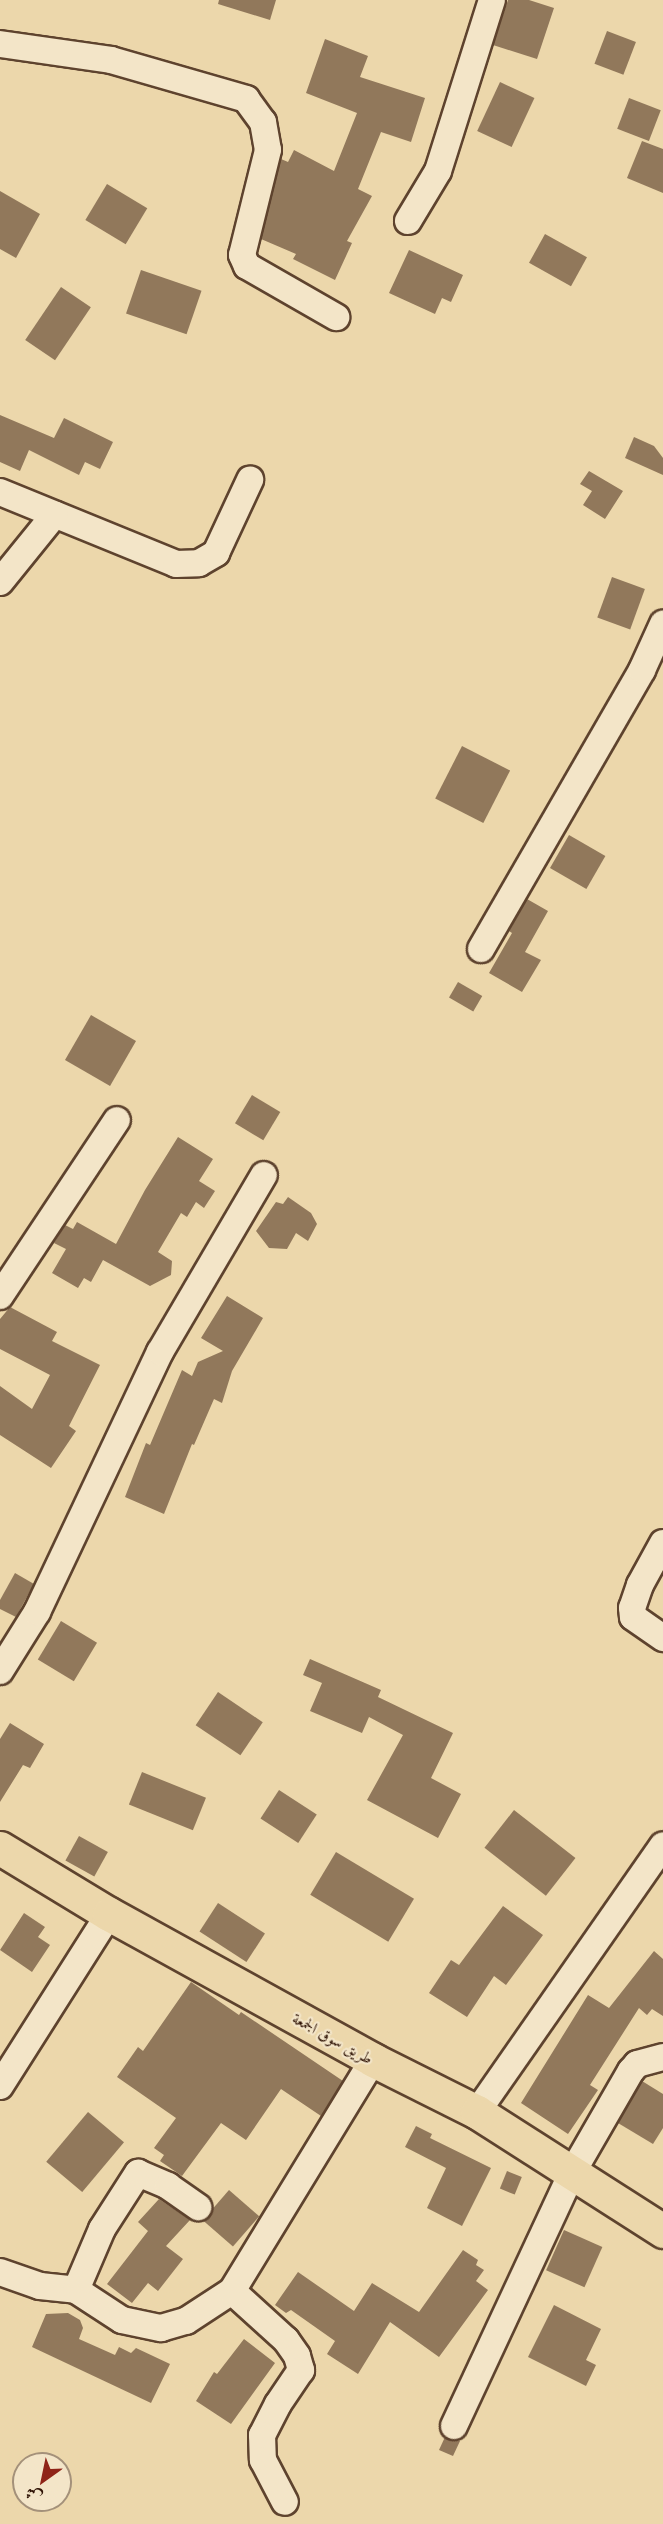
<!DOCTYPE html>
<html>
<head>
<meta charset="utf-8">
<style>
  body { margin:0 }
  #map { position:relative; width:663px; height:2524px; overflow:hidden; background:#ecd7ab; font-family:"Libre Caslon Text",Amiri,serif }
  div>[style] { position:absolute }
  .building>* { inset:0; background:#91785b; transform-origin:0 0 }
  .roads { filter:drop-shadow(2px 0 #5e432e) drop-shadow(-2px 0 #5e432e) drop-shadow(0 2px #5e432e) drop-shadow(0 -2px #5e432e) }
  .minor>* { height:26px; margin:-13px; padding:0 13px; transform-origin:13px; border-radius:13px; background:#f3e5c8 }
  .major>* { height:33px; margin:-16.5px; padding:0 16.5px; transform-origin:16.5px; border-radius:16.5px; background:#ecd7ab }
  span { translate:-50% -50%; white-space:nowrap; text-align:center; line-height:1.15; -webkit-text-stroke:4.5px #f3e5c8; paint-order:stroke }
  .street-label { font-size:16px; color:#2e1204 }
  .north { position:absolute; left:12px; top:2452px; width:60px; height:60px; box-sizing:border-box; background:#f3e5c8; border:2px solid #a4917a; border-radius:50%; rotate:213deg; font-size:16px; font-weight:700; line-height:24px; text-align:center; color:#2e1204 }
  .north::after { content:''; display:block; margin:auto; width:21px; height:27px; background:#8f2418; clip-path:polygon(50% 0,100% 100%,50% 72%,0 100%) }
</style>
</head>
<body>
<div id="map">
  <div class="building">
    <div style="clip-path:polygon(219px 0,276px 0,270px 20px,218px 4px)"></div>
    <div style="clip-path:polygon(508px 0,529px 0,554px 8px,537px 59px,493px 45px)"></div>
    <div style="left:607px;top:31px;width:31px;height:35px;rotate:21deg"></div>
    <div style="clip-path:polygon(325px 39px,368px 56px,360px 77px,425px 98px,411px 142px,381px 132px,358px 189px,372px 196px,347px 241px,352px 243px,335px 280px,293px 259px,296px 254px,261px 239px,281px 159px,288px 162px,294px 150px,334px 171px,357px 113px,306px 93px)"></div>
    <div style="left:500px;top:82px;width:38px;height:54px;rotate:25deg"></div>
    <div style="left:629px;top:98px;width:34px;height:33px;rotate:21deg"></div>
    <div style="clip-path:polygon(642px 141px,663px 149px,663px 193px,627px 178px)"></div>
    <div style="left:107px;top:184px;width:47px;height:42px;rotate:31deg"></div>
    <div style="clip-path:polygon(0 191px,40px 214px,16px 258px,0 249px)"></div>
    <div style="left:545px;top:234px;width:48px;height:33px;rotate:29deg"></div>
    <div style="clip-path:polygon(409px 250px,463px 275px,451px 302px,442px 298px,435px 314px,389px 293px)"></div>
    <div style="left:141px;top:270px;width:64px;height:46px;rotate:19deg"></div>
    <div style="left:61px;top:287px;width:36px;height:64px;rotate:34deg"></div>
    <div style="clip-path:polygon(0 415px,54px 438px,64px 418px,113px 442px,100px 469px,85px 462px,79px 475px,29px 450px,20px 471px,0 462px)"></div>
    <div style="clip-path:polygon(634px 437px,654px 446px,663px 458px,663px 475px,625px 458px)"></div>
    <div style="clip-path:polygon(589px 471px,623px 491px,605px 519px,583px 505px,592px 491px,580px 484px)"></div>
    <div style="left:612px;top:577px;width:35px;height:43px;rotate:20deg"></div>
    <div style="left:462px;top:746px;width:54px;height:59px;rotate:27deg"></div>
    <div style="left:569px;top:835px;width:42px;height:38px;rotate:30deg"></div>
    <div style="clip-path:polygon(527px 899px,548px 911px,525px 952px,541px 960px,522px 992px,489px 973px,512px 933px,509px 931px)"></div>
    <div style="left:458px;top:982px;width:28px;height:18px;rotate:30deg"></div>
    <div style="left:91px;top:1015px;width:52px;height:52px;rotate:30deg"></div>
    <div style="left:252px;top:1095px;width:33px;height:33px;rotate:31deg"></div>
    <div style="clip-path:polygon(178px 1137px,213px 1159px,199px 1181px,215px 1191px,204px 1208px,196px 1202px,187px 1217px,181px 1213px,158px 1252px,172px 1261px,171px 1275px,150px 1286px,103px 1260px,91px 1282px,84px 1278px,78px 1288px,52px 1273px,66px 1249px,54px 1243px,65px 1225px,73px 1229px,77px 1222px,116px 1244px,145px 1190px)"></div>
    <div style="clip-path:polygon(288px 1197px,311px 1213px,317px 1224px,308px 1241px,296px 1233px,287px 1249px,269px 1248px,256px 1231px,276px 1202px,283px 1204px)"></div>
    <div style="clip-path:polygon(227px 1296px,263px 1318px,232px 1371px,222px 1403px,214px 1399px,194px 1445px,192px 1444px,164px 1514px,125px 1497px,146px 1443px,150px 1445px,182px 1370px,192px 1376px,198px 1362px,223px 1351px,201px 1338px)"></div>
    <div style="clip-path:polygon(10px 1307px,57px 1332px,52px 1341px,100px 1365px,69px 1426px,76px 1431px,51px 1468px,0 1435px,0 1386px,32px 1409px,50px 1375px,0 1349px,0 1319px)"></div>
    <div style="clip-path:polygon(15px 1573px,34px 1584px,16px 1617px,0 1609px,0 1600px)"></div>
    <div style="left:61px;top:1621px;width:42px;height:45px;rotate:31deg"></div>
    <div style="clip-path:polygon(310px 1659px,381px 1690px,378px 1697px,453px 1733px,431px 1778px,461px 1794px,438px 1838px,367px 1800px,403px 1735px,369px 1717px,362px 1733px,310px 1711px,322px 1683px,303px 1675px)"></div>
    <div style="left:218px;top:1692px;width:54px;height:40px;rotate:34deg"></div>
    <div style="clip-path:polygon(10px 1723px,44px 1744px,30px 1768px,23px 1765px,0 1802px,0 1739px)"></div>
    <div style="left:142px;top:1772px;width:69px;height:35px;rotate:22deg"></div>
    <div style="left:279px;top:1790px;width:45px;height:34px;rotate:33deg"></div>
    <div style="left:514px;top:1810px;width:78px;height:48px;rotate:38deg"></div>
    <div style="left:79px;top:1836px;width:33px;height:28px;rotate:29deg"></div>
    <div style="left:336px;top:1852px;width:91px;height:50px;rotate:31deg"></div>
    <div style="left:218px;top:1903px;width:56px;height:34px;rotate:33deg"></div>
    <div style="clip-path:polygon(503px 1906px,543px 1935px,506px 1985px,494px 1976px,467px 2017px,429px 1993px,451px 1960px,459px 1965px)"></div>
    <div style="clip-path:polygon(24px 1913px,45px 1927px,38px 1937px,50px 1945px,32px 1972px,0 1950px)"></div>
    <div style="clip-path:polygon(654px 1951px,663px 1959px,663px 2016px,652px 2009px,647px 2015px,639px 2008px,590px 2085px,598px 2090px,568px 2134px,521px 2103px,588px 1995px,609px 2008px)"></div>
    <div style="clip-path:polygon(191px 1982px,239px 2015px,241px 2012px,343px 2081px,321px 2116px,281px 2089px,246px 2140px,221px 2123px,182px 2176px,160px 2161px,164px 2155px,154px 2148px,176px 2118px,117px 2077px,138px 2047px,143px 2051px)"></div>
    <div style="clip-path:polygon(642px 2081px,663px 2094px,663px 2128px,653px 2144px,618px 2123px)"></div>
    <div style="left:88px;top:2112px;width:47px;height:65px;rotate:40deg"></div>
    <div style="clip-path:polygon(416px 2126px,432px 2134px,430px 2138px,491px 2168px,462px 2226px,427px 2208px,446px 2168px,405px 2147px)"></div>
    <div style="left:507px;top:2171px;width:16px;height:19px;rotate:22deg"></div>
    <div style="left:229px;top:2190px;width:40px;height:40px;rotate:41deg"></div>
    <div style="clip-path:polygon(159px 2199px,190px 2220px,166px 2246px,183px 2259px,158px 2291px,148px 2283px,132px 2303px,107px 2284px,148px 2231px,138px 2222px)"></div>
    <div style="left:564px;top:2230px;width:42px;height:44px;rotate:24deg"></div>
    <div style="clip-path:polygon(463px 2250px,478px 2260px,476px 2265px,484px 2270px,476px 2281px,488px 2290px,439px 2357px,390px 2322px,358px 2374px,327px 2354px,335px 2341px,291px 2310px,286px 2313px,275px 2305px,298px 2272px,354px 2311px,372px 2283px,419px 2312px)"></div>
    <div style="clip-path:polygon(554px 2305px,601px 2329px,586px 2360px,596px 2365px,586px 2386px,528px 2357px)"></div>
    <div style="clip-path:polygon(68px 2313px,80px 2320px,83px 2328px,79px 2339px,115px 2355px,119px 2347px,131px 2353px,136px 2348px,170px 2364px,151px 2403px,32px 2347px,46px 2314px)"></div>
    <div style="clip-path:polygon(244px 2339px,275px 2363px,231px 2424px,196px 2401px,214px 2372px,217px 2374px)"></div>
    <div style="clip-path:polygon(445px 2437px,460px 2441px,453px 2456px,439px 2450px)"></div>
  </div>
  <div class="roads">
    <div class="minor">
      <div style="left:0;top:44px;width:112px;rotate:8.2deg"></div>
      <div style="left:111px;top:60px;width:141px;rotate:16.1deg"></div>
      <div style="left:246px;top:99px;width:29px;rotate:54deg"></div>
      <div style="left:263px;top:122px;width:28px;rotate:80deg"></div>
      <div style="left:268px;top:150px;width:108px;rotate:103.9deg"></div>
      <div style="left:242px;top:255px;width:12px;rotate:66deg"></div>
      <div style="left:247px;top:266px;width:103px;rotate:29.8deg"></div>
      <div style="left:408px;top:221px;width:58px;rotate:-59deg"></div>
      <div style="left:438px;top:171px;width:179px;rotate:-72.5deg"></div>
      <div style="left:0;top:492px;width:190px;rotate:22.2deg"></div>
      <div style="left:176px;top:564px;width:23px;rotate:-2deg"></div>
      <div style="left:199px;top:563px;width:20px;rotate:-30deg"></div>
      <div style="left:216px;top:553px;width:81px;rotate:-65deg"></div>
      <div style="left:0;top:582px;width:87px;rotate:-51deg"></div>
      <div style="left:481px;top:949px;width:322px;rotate:-60deg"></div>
      <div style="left:642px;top:670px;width:51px;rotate:-65.5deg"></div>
      <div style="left:0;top:1296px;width:211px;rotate:-56.4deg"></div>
      <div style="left:663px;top:1543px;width:48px;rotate:118.7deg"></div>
      <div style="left:640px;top:1585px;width:24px;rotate:109deg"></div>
      <div style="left:632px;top:1608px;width:9px;rotate:84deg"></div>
      <div style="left:633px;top:1617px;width:37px;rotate:35deg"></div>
      <div style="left:0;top:1671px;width:70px;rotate:-57.9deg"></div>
      <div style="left:37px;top:1612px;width:288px;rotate:-64.7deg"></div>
      <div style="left:160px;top:1352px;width:205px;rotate:-59.6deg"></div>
      <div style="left:0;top:2086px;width:204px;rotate:-57.6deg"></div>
      <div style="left:477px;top:2112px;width:325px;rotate:-55.1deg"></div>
      <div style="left:0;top:2272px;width:42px;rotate:19.3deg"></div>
      <div style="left:40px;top:2286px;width:36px;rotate:6deg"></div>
      <div style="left:76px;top:2290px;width:55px;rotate:33.1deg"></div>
      <div style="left:122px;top:2320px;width:40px;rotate:12deg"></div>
      <div style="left:161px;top:2328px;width:26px;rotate:-16deg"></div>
      <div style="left:186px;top:2321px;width:55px;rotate:-33.1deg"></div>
      <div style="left:232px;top:2291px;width:271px;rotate:-58.6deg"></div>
      <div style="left:76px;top:2290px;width:66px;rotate:-66.9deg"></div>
      <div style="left:102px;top:2229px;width:67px;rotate:-57.3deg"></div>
      <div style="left:138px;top:2173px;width:33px;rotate:23deg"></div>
      <div style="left:168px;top:2186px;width:37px;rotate:35deg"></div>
      <div style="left:232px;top:2291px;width:73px;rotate:42.2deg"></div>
      <div style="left:286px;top:2340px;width:19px;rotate:55deg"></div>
      <div style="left:297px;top:2356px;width:15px;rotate:74deg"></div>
      <div style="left:301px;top:2370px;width:41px;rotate:124.1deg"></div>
      <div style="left:278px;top:2404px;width:35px;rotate:117deg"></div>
      <div style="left:262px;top:2435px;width:25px;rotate:88deg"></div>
      <div style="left:263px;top:2460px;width:47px;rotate:62.4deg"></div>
      <div style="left:454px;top:2426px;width:279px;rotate:-65deg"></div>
      <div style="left:572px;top:2173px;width:118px;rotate:-60deg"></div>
      <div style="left:631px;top:2071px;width:9px;rotate:-49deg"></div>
      <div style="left:637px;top:2064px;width:27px;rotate:-15deg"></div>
    </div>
    <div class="major">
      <div style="left:0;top:1848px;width:127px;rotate:31.2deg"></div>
      <div style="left:109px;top:1914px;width:302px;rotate:28.9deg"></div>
      <div style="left:373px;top:2060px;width:116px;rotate:26.6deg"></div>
      <div style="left:477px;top:2112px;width:221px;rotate:32.6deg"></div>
    </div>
  </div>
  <div class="street-label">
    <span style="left:333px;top:2038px;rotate:29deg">طريق سوق الجمعة</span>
  </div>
  <div class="north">ش</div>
</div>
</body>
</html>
